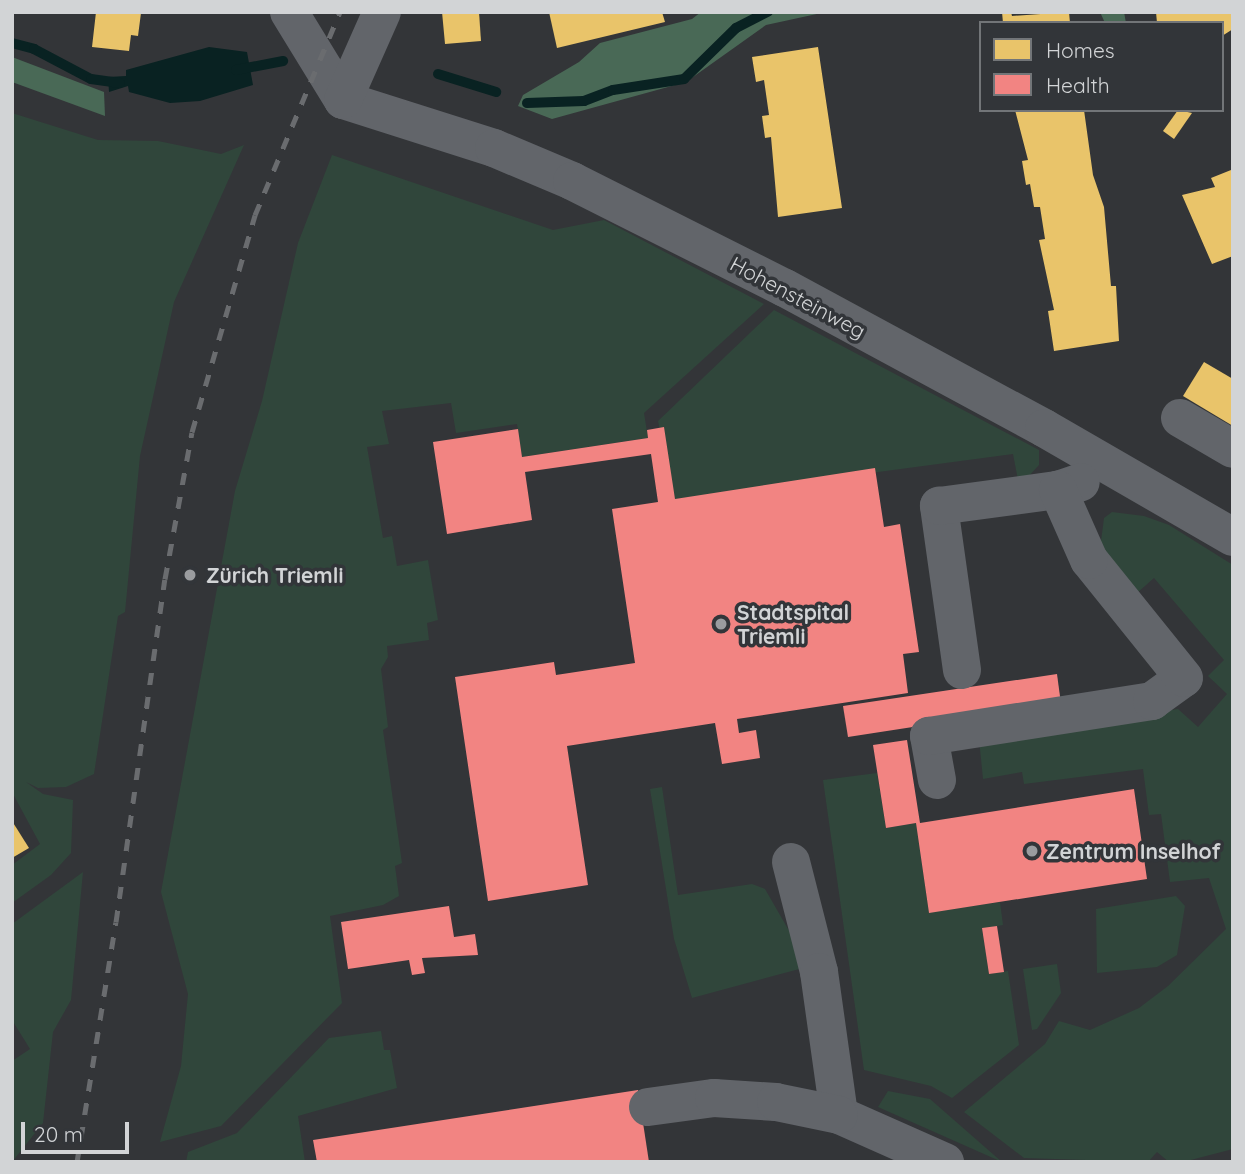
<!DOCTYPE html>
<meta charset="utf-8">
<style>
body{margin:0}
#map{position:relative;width:1245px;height:1174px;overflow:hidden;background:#333538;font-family:Quicksand,sans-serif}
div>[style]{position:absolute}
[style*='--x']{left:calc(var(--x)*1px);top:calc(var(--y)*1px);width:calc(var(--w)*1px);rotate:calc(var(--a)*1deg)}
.green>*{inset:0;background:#30463b}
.forest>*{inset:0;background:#496956}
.water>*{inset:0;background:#092222}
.homes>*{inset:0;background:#e9c46a}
.health>*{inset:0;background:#f28482}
.stream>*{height:10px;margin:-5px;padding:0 5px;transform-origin:5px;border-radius:5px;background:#092222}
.minor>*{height:38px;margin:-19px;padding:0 19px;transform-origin:19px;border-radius:19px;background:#62656a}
.rail>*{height:5px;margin-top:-2.5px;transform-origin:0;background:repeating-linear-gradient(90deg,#6a6c6f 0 12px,transparent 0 24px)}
.dots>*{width:19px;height:19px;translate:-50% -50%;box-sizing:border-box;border:4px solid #323539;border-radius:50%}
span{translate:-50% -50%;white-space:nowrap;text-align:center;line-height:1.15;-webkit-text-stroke:7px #323539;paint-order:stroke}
.street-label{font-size:21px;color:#d2d4d6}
.poi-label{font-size:21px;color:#d2d4d6;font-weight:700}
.left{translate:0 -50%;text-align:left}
.frame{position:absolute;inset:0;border:14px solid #d2d4d6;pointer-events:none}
.legend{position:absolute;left:979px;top:21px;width:245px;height:91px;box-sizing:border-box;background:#323539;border:2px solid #727578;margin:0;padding:9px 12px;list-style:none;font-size:21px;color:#d2d4d6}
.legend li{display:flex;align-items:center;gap:14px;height:35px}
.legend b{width:35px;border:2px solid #727578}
.scale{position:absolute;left:21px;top:1122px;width:108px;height:32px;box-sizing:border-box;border:4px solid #d2d4d6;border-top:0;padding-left:9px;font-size:21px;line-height:24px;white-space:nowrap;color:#d2d4d6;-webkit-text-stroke:5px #323539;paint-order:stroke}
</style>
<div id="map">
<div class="green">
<div style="clip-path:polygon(12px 113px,98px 140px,158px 141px,221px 154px,244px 145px,174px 302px,140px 456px,125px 612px,118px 616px,94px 774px,66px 787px,38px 788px,26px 782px,43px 794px,73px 800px,71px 853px,51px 875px,12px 903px,12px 865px,40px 844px,12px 792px)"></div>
<div style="clip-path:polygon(332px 155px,553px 230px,604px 220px,764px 304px,644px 413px,648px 438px,522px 457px,517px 424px,456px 433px,451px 403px,382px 411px,389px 444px,367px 447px,383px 538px,392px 536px,397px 566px,428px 560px,438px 620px,427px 623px,429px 640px,387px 646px,388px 657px,381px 669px,388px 727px,383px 730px,402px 863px,395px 866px,399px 896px,383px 905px,330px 916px,342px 1003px,221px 1126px,160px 1142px,181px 1066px,188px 994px,161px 892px,235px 491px,262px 401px,298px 243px)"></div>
<div style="clip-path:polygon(774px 310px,1039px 450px,1039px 465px,1027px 478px,1018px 480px,1013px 454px,675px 499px,658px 421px)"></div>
<div style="clip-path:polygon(1112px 512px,1144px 516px,1169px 525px,1233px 565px,1233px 1149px,1183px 1162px,1169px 1162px,1157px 1152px,1148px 1162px,1024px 1158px,964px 1112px,1045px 1044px,1059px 1021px,1090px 1030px,1139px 1008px,1168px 986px,1226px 929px,1209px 878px,1170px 882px,1161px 814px,1149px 815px,1143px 769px,1024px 784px,1022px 772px,983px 779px,979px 739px,1178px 709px,1198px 727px,1227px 694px,1208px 676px,1224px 660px,1154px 578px,1137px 593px,1100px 549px,1104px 518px)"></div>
<div style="clip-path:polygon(877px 773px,886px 828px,916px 823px,929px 912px,1000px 902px,1003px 925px,982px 929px,989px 974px,1008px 971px,1019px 1045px,952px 1098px,931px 1086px,864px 1070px,823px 780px)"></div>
<div style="clip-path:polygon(662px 787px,678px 895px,752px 884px,765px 889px,799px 948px,803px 968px,692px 998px,674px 939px,650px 789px)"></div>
<div style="clip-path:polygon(83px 872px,71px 1000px,53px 1032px,43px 1123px,12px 1162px,12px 1061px,30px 1049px,12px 1020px,12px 924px)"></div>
<div style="clip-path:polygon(1176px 896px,1185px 906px,1177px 955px,1157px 967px,1097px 973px,1096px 909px)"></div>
<div style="clip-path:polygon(1057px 964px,1061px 993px,1037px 1029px,1032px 1030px,1023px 969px)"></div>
<div style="clip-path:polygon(381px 1031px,384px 1050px,390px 1050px,397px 1088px,298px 1116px,305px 1162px,186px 1162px,188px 1152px,237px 1133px,329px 1038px)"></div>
<div style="clip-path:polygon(888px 1091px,930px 1099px,1002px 1162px,878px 1107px)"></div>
</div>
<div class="forest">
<div style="clip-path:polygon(701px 12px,826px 12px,766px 25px,686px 82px,552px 119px,518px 106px,523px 95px,579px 62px,600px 43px,692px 19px)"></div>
<div style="clip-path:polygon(1100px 12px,1124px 12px,1126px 23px,1105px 23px)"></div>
<div style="clip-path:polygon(12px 57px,104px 92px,105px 116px,12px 82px)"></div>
</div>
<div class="water">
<div style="clip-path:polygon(209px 47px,247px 52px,253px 85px,200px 101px,170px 103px,129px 92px,128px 86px,109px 92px,108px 77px,126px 76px,126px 70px)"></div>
</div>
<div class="homes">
<div style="clip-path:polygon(96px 12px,141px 13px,138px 36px,131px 35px,129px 51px,92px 47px)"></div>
<div style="clip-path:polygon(442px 12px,479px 12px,481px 41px,445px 44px)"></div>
<div style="clip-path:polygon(549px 12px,662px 12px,665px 22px,557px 48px)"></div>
<div style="clip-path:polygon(1002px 12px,1011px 12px,1012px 16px,1069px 12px,1070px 23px,1003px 23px)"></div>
<div style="clip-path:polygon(1156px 12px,1233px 12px,1233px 29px,1222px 36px,1222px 23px,1157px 23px)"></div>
<div style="clip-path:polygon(818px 47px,842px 208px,778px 217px,771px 137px,765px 138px,762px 116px,769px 115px,764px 80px,756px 82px,752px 57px)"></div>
<div style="clip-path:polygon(1015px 110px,1084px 110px,1093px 175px,1104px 207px,1111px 286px,1116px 286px,1119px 341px,1054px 351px,1048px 311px,1054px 310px,1039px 240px,1045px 239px,1040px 207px,1034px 207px,1030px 184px,1026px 185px,1022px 161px,1028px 160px)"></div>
<div style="clip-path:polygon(1178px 110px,1192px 113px,1174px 139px,1163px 131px)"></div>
<div style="clip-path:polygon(1231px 170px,1233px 256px,1212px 264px,1182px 195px,1215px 187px,1211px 178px)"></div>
<div style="clip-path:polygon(1204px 362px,1233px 379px,1233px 426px,1183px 396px)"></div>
<div style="clip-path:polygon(12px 821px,29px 848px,12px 858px)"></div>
</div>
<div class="health">
<div style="clip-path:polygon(664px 427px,675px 499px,875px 468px,884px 527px,900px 524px,919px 652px,903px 654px,908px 693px,737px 719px,739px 733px,756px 730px,760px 758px,722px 764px,715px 723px,567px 746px,588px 885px,488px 901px,455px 677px,554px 662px,556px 675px,635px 663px,612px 509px,658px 502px,651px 454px,525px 472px,532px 520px,447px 534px,433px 442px,518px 429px,522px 457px,648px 438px,647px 430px)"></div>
<div style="clip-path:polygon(1057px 674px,1061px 704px,848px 737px,843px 706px)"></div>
<div style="clip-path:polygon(907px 740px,920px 823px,1134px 789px,1147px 879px,929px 913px,916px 823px,886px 828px,873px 745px)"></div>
<div style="clip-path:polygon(449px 906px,454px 937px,475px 934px,478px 955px,422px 958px,425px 973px,412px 975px,409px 960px,348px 969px,341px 922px)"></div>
<div style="clip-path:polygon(997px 926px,1004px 972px,989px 974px,982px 928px)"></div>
<div style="clip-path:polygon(638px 1090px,649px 1162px,317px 1162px,313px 1140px)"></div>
</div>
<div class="stream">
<div style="--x:12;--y:43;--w:23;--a:15"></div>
<div style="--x:34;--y:49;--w:64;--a:27.8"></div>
<div style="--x:91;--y:79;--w:29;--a:8"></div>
<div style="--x:236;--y:70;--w:48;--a:-10.8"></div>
<div style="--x:438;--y:74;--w:61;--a:17.2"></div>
<div style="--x:527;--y:103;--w:57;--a:-2"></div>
<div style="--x:584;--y:101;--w:31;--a:-21"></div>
<div style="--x:613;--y:90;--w:72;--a:-8.8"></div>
<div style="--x:684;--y:79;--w:73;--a:-44.4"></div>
<div style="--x:736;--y:28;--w:36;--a:-27"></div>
</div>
<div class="minor">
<div style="--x:289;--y:12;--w:103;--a:58.5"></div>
<div style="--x:343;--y:100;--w:158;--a:17.6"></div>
<div style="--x:494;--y:148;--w:85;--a:22.9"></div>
<div style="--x:572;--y:181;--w:238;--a:26.7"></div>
<div style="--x:785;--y:288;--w:294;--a:28.4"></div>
<div style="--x:1044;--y:428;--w:218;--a:30"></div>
<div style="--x:343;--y:100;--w:96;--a:-66.1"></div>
<div style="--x:1180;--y:418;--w:61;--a:30.3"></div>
<div style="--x:962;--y:670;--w:166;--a:-98"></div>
<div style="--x:939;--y:506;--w:120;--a:-7.7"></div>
<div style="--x:1058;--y:490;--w:24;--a:-19"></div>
<div style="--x:937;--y:780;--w:45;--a:-100.3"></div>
<div style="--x:929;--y:736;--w:226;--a:-8.9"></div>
<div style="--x:1152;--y:701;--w:39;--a:-36"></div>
<div style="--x:1184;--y:678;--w:151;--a:-128.8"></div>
<div style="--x:1089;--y:560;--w:77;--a:-113.9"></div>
<div style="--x:791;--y:862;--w:114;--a:75.7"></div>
<div style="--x:819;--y:972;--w:144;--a:82"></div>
<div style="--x:839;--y:1115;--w:116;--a:23.9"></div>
<div style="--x:648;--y:1107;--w:67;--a:-7.8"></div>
<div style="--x:714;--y:1098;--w:62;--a:3.7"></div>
<div style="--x:776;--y:1102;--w:64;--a:11.7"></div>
</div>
<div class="rail">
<div style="--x:77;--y:1162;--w:243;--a:-80.8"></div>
<div style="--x:116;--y:922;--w:346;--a:-81.9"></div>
<div style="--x:165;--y:579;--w:149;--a:-79.6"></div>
<div style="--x:192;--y:432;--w:226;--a:-73.8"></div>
<div style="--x:255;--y:215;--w:220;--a:-67.3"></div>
</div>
<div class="dots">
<div style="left:190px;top:575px;background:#9a9c9f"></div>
<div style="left:721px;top:624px;background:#9a9c9f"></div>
<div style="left:1032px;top:851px;background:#9a9c9f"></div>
</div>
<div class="street-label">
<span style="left:798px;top:297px;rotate:28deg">Hohensteinweg</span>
</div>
<div class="poi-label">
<span class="left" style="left:206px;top:575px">Zürich Triemli</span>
<span class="left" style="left:737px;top:624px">Stadtspital<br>Triemli</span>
<span class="left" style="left:1046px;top:851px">Zentrum Inselhof</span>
</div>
<div class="frame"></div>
<ul class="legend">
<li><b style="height:19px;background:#e9c46a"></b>Homes</li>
<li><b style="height:19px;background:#f28482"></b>Health</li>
</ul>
<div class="scale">20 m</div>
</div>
